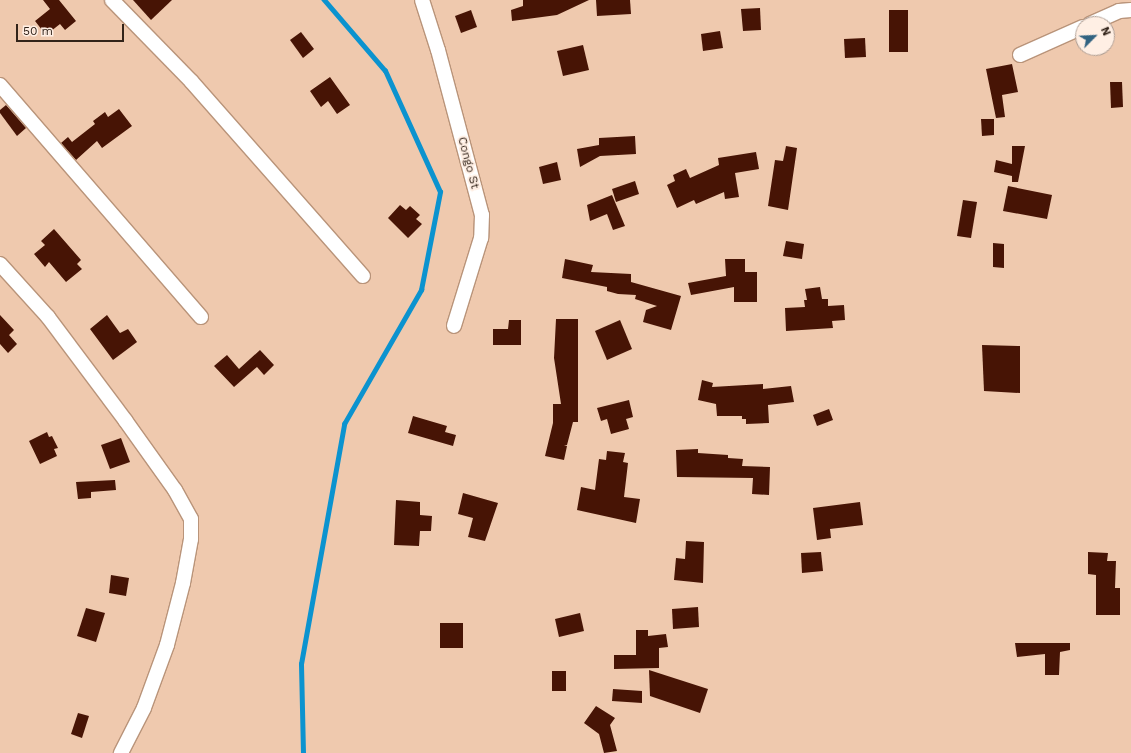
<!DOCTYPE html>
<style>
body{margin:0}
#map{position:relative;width:1131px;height:753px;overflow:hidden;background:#efc9ae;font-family:"Work Sans",sans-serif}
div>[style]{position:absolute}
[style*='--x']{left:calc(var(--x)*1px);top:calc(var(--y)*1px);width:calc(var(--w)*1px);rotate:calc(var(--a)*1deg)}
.stream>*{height:4.5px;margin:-2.25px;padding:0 2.25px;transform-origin:2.25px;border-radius:2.25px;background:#0b93cf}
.building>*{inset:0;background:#471405}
.roads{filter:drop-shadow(1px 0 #b9947a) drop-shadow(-1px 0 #b9947a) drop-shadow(0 1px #b9947a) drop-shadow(0 -1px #b9947a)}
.minor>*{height:14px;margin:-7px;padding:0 7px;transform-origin:7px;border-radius:7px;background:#fff}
span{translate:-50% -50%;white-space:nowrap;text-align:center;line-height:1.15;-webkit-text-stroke:4px #ffefe4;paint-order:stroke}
.street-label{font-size:12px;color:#322319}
.north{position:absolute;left:1075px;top:16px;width:40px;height:40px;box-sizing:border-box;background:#ffefe4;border:1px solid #ad9d93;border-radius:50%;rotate:66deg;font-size:11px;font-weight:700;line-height:16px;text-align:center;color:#322319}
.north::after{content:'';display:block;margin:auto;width:14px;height:18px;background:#326381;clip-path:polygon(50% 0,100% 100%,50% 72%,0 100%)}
.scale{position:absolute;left:16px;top:24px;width:108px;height:18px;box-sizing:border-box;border:2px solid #322319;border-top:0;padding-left:5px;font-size:12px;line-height:14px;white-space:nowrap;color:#322319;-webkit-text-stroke:3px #ffefe4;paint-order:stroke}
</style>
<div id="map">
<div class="stream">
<div style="--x:303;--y:753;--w:89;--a:-91.3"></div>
<div style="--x:301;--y:664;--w:244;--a:-79.8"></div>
<div style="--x:344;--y:424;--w:155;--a:-60.1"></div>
<div style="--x:421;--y:290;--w:100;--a:-79"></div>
<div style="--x:440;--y:192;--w:133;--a:-114.4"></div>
<div style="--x:385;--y:71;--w:94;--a:-130.7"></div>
</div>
<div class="building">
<div style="clip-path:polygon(43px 0,59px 0,76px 21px,65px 30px,60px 24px,46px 35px,35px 21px,50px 9px)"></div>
<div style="clip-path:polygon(133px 0,172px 0,151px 20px)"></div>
<div style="clip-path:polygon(523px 0,589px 0,557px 15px,512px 21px,511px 10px,523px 6px)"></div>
<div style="clip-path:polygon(596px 0,630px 0,631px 14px,597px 16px)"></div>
<div style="clip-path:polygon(760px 8px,761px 30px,743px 31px,741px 9px)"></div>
<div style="clip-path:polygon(471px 10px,477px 27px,461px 33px,455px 16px)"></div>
<div style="clip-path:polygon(889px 10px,908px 10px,908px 52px,889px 52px)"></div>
<div style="clip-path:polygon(720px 31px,723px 48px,703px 51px,701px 34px)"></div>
<div style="clip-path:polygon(301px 32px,314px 49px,303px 58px,290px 40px)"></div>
<div style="clip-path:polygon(865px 38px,866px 57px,845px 58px,844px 39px)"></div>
<div style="clip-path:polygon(583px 45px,589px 70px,563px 76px,557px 51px)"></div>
<div style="clip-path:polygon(1012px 64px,1018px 92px,1002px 95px,1005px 117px,996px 118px,986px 69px)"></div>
<div style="clip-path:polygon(330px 77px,350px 105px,337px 114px,328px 101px,321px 107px,310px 91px)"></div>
<div style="clip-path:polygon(1110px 82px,1122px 82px,1123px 107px,1111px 108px)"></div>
<div style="clip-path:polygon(6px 105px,26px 128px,17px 136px,0 113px,0 110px)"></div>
<div style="clip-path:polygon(119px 109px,132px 126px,102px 148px,97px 141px,76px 160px,61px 143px,68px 137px,72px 142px,95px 124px,93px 121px,105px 112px,108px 117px)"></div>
<div style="clip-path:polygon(981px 119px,994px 119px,994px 135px,982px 136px)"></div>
<div style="clip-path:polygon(635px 136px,636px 154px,600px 156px,580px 167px,577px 149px,599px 145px,599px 138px)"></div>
<div style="clip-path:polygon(786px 146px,797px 148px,788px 210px,768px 206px,775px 160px,783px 161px)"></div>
<div style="clip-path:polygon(1012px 146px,1025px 146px,1018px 182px,1012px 182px,1012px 176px,994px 172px,996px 160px,1012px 164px)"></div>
<div style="clip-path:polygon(756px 152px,759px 169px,735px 173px,739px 197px,725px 199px,724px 192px,696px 204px,694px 200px,677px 208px,667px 185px,675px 181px,673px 175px,686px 169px,690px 178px,719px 165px,718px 158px)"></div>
<div style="clip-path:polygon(557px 162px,561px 180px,543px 184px,539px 167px)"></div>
<div style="clip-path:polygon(635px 181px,639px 194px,616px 202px,612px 189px)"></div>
<div style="clip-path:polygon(1008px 186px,1052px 195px,1047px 219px,1003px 211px)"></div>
<div style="clip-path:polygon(612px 195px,625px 226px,613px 230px,607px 214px,590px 221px,587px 205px)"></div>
<div style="clip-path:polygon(963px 200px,977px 202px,971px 238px,957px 236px)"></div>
<div style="clip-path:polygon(400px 205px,406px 210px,410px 206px,420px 215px,416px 219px,422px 224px,408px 238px,388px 218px)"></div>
<div style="clip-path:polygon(54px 229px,81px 260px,77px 264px,82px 269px,66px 282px,49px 262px,45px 267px,34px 254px,45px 245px,41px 241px)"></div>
<div style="clip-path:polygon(786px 241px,804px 244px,802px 259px,783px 256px)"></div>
<div style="clip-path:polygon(993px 243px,1004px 244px,1004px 268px,993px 267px)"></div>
<div style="clip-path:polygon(565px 259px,593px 265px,591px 272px,631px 274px,631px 282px,681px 296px,671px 330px,643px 322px,646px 310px,657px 306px,635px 299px,636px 295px,618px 294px,607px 291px,607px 287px,562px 278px)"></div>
<div style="clip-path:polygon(725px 259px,745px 259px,745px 272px,757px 272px,757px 302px,734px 302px,734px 287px,691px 295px,688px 283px,726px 276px)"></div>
<div style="clip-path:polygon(820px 287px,822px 299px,828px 299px,828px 306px,844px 305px,845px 320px,832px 321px,833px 328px,786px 331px,785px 308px,805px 307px,804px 300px,807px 300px,805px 289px)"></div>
<div style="clip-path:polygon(0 315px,14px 330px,9px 335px,17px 344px,8px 353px,0 344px)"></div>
<div style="clip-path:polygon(107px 315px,120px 333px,128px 329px,137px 342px,113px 360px,90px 329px)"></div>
<div style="clip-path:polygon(556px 319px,578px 319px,578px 422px,573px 422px,567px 445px,564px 446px,567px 446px,564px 460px,545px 456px,553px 423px,553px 404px,561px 404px,554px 358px)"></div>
<div style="clip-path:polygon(509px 320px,521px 320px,521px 345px,493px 345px,493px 329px,508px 329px)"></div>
<div style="clip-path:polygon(620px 320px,632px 349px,607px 360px,595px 331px)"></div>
<div style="clip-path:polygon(982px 345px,1020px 346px,1020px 393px,984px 391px)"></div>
<div style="clip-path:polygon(260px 350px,274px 365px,264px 375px,257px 367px,234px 387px,214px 366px,227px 355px,239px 369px)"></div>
<div style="clip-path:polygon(702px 380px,713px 383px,712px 387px,763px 384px,763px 389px,791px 386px,794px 402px,768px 405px,769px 423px,746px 424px,746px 419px,742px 419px,742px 416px,717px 416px,716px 404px,698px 400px)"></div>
<div style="clip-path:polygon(629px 400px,633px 417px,626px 419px,629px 429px,611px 434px,607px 419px,601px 421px,597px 408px)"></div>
<div style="clip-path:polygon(829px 409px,833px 420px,817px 426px,813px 415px)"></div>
<div style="clip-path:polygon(413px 416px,447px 426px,445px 432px,456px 435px,453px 446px,408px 433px)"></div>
<div style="clip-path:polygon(47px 432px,49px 437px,52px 436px,58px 448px,54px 449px,57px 456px,40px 464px,29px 441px)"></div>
<div style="clip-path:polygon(121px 438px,130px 462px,110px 469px,101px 445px)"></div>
<div style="clip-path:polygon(698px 449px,698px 453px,728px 455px,728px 458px,743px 459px,742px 466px,770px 467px,769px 495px,752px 494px,753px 478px,677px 477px,676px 450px)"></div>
<div style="clip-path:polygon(607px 451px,625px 453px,623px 462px,628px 463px,624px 497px,640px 499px,636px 523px,577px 510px,581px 487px,595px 490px,599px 459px,606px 460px)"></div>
<div style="clip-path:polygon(115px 480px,116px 490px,91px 492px,91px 498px,78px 499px,76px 482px)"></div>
<div style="clip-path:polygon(463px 493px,498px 503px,485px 541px,468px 537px,473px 518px,458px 514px)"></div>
<div style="clip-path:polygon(396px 500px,420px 502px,420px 515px,432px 516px,431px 531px,420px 531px,419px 546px,394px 545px)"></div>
<div style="clip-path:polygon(860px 502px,863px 525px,830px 529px,831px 538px,817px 540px,813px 508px)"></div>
<div style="clip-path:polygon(686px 541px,704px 542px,703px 583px,674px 580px,676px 558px,685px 559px)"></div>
<div style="clip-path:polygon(821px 552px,823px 571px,802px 573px,801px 553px)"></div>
<div style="clip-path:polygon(1088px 552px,1108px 553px,1107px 561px,1116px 561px,1115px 588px,1120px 588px,1120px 615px,1096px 615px,1096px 575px,1088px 574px)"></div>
<div style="clip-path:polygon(111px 575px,129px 578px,126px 596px,109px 593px)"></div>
<div style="clip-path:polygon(698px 607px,699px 627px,673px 629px,672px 609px)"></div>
<div style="clip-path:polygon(86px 608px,105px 613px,96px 642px,77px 636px)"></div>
<div style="clip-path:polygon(580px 613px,584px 631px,559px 637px,555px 619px)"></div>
<div style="clip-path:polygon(440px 623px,463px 623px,463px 648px,440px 648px)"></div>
<div style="clip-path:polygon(636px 630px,648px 630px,648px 636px,666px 634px,668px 647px,659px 648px,659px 668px,614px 669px,614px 655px,636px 655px)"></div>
<div style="clip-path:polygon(1015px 643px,1070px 643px,1070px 650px,1060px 652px,1059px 675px,1045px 675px,1045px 654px,1017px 657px)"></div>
<div style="clip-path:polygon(649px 670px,708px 689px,700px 713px,650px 696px)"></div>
<div style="clip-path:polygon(552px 671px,566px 671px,566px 691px,552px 691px)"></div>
<div style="clip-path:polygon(613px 689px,642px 691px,642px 703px,612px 701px)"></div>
<div style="clip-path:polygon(596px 706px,615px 718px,610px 725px,617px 751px,604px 753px,599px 734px,584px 723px)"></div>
<div style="clip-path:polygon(78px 713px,89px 716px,82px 738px,71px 734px)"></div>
</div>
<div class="roads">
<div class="minor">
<div style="--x:112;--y:0;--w:113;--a:45.7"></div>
<div style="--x:191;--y:81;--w:260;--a:48.6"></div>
<div style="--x:422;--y:0;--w:52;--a:72.3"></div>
<div style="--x:438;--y:50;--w:171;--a:75.1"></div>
<div style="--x:482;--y:215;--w:23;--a:92"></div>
<div style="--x:481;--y:238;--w:92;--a:107.1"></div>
<div style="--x:1090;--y:24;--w:32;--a:-24"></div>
<div style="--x:1119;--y:11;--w:12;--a:-5"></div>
<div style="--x:1020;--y:55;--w:69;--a:-24"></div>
<div style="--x:0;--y:85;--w:307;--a:49.1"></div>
<div style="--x:0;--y:264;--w:72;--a:47.8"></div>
<div style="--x:48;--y:317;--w:129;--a:53.2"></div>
<div style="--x:125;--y:420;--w:86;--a:54.5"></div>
<div style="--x:175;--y:490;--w:33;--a:61"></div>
<div style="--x:191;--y:519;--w:20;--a:90"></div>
<div style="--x:191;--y:539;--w:45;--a:100.3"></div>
<div style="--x:183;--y:583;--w:64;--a:104.5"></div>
<div style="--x:167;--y:645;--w:67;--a:110.1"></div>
<div style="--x:144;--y:708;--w:51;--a:117.1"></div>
</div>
</div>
<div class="street-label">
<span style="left:468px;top:163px;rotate:75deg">Congo St</span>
</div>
<div class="north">N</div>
<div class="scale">50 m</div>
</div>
